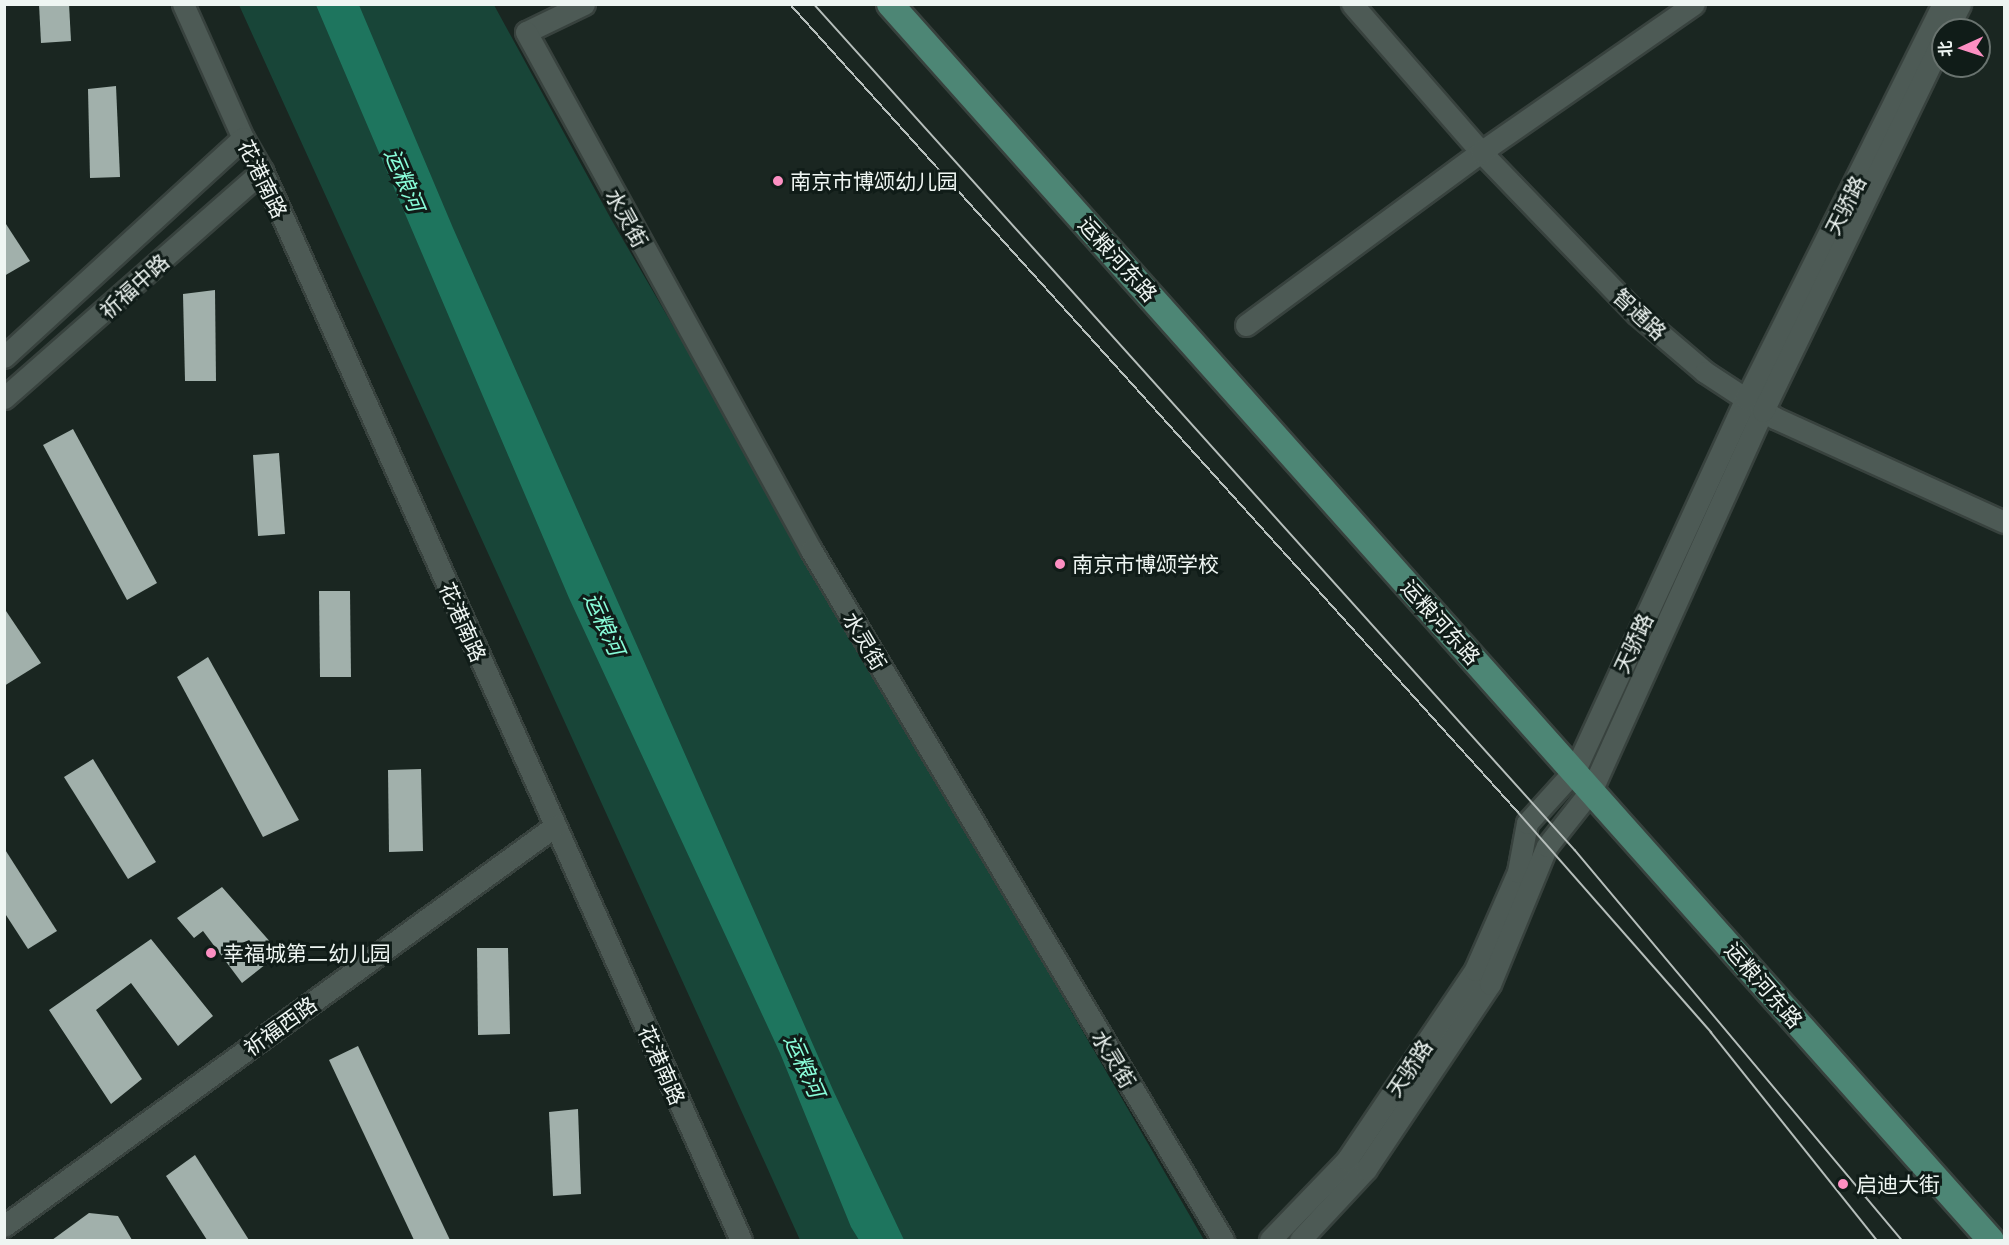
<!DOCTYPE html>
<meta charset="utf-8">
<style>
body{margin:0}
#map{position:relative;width:2009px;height:1245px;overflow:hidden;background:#1a2621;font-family:Quicksand,"Noto Sans SC",sans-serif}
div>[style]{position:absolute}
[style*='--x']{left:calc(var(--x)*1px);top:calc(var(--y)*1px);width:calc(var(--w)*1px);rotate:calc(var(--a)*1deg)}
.green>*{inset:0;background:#184538}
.water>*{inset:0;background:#1e755e}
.building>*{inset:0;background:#a1b0ab}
.roads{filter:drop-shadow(2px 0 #38423e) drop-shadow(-2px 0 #38423e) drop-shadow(0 2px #38423e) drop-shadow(0 -2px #38423e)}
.minor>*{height:21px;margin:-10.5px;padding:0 10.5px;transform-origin:10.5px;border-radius:10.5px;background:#4d5a55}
.major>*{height:26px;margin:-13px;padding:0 13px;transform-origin:13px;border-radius:13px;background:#4d8675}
.tram>*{height:1.5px;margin:-0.75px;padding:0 0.75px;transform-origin:0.75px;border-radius:0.75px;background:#b6bebb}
.dots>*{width:16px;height:16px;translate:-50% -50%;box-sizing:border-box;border:3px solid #101c18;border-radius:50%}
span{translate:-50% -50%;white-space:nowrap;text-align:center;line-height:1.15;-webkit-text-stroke:6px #101c18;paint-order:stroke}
.street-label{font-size:21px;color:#eef5f2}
.poi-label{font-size:21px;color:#eef5f2}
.left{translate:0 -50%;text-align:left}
.water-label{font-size:22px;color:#89fdd9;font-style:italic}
.frame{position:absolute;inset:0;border:6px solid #eef5f2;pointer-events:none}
.north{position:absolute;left:1931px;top:18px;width:60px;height:60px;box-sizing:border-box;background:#101c18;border:2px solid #69736f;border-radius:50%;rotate:267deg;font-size:16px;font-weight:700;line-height:24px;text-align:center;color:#eef5f2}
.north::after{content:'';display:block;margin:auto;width:21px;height:27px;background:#fc8fc2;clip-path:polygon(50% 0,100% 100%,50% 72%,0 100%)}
</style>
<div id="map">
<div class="green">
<div style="clip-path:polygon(239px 5px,494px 5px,611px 219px,1204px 1240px,800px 1240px)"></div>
</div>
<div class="water">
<div style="clip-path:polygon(316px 5px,359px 5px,453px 228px,833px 1090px,904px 1240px,859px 1240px,851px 1227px,780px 1053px,569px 598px)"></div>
</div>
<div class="building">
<div style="clip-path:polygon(39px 4px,69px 4px,71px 41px,41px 43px)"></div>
<div style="clip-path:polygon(116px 86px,120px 177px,90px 178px,88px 89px)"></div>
<div style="clip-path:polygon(4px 221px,30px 261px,4px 276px)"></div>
<div style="clip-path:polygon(215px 290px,216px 381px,185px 381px,183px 294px)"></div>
<div style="clip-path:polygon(73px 429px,157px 583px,127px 600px,43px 445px)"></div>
<div style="clip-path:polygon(279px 453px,285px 534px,258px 536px,253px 455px)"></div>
<div style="clip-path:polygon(319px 591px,350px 591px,351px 677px,320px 677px)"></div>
<div style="clip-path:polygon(4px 608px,41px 663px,4px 686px)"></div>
<div style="clip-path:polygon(208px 657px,299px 820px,263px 837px,177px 677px)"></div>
<div style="clip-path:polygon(93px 759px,156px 862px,128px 879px,64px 777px)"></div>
<div style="clip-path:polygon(421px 769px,423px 851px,389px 852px,388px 770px)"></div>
<div style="clip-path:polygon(4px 848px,57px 931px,28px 949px,4px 912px)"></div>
<div style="clip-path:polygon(222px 887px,280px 953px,242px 983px,203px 931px,194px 938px,177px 918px)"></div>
<div style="clip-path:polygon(151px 939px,213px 1016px,178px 1046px,131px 983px,96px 1010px,142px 1079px,111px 1104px,49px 1010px)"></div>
<div style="clip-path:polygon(477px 948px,508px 948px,510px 1034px,478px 1035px)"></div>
<div style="clip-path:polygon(358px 1046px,450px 1240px,414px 1240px,329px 1060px)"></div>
<div style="clip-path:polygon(578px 1109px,581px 1194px,553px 1196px,549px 1112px)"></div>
<div style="clip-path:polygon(195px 1155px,249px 1240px,207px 1240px,166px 1176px)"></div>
<div style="clip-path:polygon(89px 1213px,118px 1216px,132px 1240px,52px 1240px)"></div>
</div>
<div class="roads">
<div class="minor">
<div style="--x:183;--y:4;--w:147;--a:65.9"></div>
<div style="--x:243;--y:138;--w:38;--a:60"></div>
<div style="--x:262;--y:171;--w:1171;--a:65.86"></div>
<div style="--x:584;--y:4;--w:64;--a:154.2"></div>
<div style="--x:526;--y:32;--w:591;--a:61.18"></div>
<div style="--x:811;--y:550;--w:804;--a:59.16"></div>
<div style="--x:1352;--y:4;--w:196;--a:48.9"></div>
<div style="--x:1481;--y:152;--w:225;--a:46.1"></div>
<div style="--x:1637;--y:314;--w:89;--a:40.5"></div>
<div style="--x:1705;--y:372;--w:84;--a:33.3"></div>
<div style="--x:1775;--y:418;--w:252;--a:24.4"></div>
<div style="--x:1947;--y:30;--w:29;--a:-63"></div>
<div style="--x:1246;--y:325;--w:292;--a:-36.4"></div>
<div style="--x:1481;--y:152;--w:259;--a:-34.8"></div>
<div style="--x:4;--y:357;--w:324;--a:-42.5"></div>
<div style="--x:4;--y:398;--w:344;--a:-41.3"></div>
<div style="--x:4;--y:1226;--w:681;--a:-35.98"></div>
<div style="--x:1270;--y:1240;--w:111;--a:-46.1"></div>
<div style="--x:1347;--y:1160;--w:229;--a:-56"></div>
<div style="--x:1475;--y:970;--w:107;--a:-66.3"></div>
<div style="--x:1518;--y:872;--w:50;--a:-79.6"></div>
<div style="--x:1527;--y:823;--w:72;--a:-47.8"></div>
<div style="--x:1575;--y:770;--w:409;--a:-65.3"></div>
<div style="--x:1746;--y:399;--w:441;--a:-63.5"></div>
<div style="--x:1300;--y:1240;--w:97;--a:-47.1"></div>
<div style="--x:1366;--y:1169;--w:223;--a:-56.2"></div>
<div style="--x:1490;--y:984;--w:149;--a:-67.6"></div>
<div style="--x:1547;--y:846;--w:73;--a:-51.7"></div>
<div style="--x:1592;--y:789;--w:415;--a:-65.7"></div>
<div style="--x:1763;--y:411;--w:413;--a:-64.2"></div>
</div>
<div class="major">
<div style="--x:890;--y:4;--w:1655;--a:48.31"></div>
</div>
</div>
<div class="tram">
<div style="--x:790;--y:4;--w:1088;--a:47.98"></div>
<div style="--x:1518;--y:812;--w:293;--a:48.7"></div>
<div style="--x:1711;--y:1032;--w:266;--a:51.4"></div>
<div style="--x:814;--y:4;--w:1138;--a:48.03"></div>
<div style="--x:1575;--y:850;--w:509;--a:50.02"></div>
</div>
<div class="dots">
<div style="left:778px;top:181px;background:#fc8fc2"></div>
<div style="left:1060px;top:564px;background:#fc8fc2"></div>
<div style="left:211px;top:953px;background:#fc8fc2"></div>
<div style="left:1843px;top:1184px;background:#fc8fc2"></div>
</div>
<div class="street-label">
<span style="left:263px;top:179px;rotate:64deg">花港南路</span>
<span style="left:1845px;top:205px;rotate:-63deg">天骄路</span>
<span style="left:627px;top:218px;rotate:61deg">水灵街</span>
<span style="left:1118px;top:259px;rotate:48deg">运粮河东路</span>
<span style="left:134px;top:286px;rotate:-42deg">祈福中路</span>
<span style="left:1640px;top:314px;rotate:43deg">智通路</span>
<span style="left:463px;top:622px;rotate:66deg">花港南路</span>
<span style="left:1441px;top:622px;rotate:48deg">运粮河东路</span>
<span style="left:865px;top:641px;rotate:59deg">水灵街</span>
<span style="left:1633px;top:643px;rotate:-65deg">天骄路</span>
<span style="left:1764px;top:985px;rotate:49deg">运粮河东路</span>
<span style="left:280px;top:1026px;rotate:-36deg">祈福西路</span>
<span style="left:1114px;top:1059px;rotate:59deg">水灵街</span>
<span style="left:662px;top:1065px;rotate:66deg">花港南路</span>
<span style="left:1409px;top:1068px;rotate:-56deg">天骄路</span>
</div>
<div class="poi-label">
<span class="left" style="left:790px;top:181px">南京市博颂幼儿园</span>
<span class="left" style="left:1072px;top:564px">南京市博颂学校</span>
<span class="left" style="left:223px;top:953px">幸福城第二幼儿园</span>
<span class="left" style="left:1856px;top:1184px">启迪大街</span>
</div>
<div class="water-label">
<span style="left:404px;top:180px;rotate:67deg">运粮河</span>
<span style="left:604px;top:624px;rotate:66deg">运粮河</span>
<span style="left:804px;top:1066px;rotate:66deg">运粮河</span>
</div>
<div class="frame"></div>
<div class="north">北</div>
</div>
